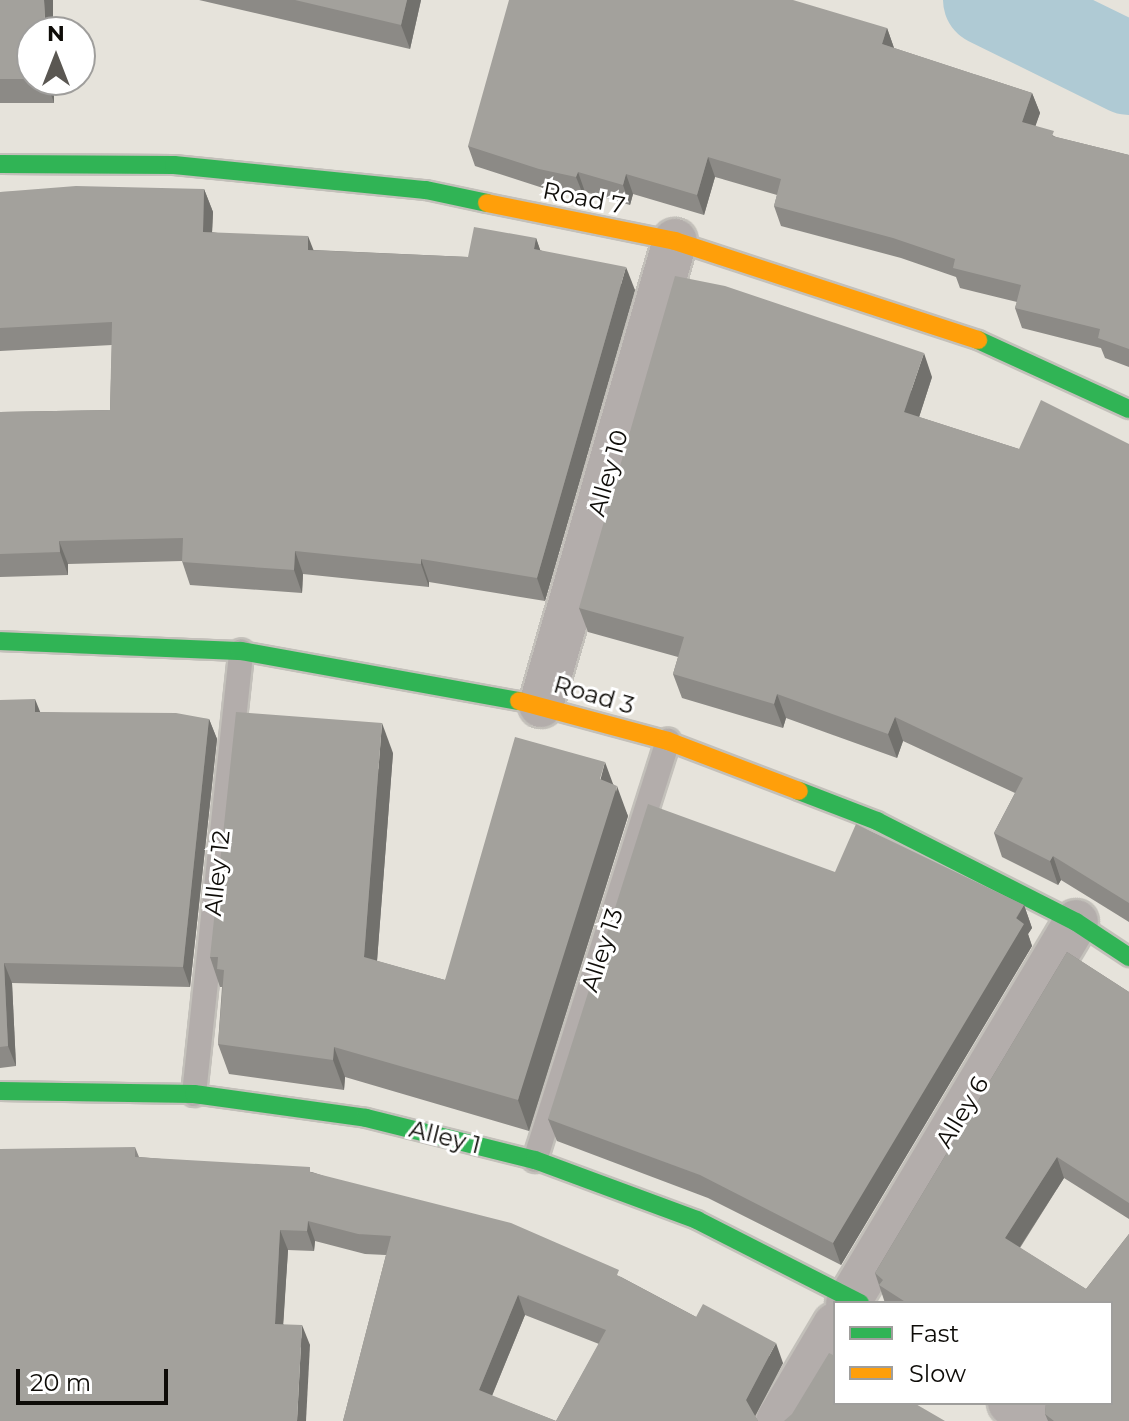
<!DOCTYPE html>
<style>
body{margin:0}
#map{position:relative;width:1129px;height:1421px;overflow:hidden;background:#e6e3db;font-family:Montserrat,sans-serif}
div>[style]{position:absolute}
[style*='--x']{left:calc(var(--x)*1px);top:calc(var(--y)*1px);width:calc(var(--w)*1px);rotate:calc(var(--a)*1deg)}
.river>*{height:92px;margin:-46px;padding:0 46px;transform-origin:46px;border-radius:46px;background:#afcad4}
.roads{filter:drop-shadow(2px 0 #c3c0ba) drop-shadow(-2px 0 #c3c0ba) drop-shadow(0 2px #c3c0ba) drop-shadow(0 -2px #c3c0ba)}
.lane>*{height:24px;margin:-12px;padding:0 12px;transform-origin:12px;border-radius:12px;background:#b3adab}
.street>*{height:44px;margin:-22px;padding:0 22px;transform-origin:22px;border-radius:22px;background:#b3adab}
.fast>*{height:18px;margin:-9px;padding:0 9px;transform-origin:9px;border-radius:9px;background:#30b455}
.slow>*{height:18px;margin:-9px;padding:0 9px;transform-origin:9px;border-radius:9px;background:#ff9f0a}
.wall>*{inset:0;background:#8c8a86}
.shaded-wall>*{inset:0;background:#72716d}
.building>*{inset:0;background:#a3a19c}
span{translate:-50% -50%;white-space:nowrap;text-align:center;line-height:1.15;-webkit-text-stroke:6px #fff;paint-order:stroke}
.street-label{font-size:24px;color:#0e0c08}
.legend{position:absolute;left:833px;top:1301px;width:280px;height:104px;box-sizing:border-box;background:#fff;border:2px solid #9f9e9c;margin:0;padding:10px 14px;list-style:none;font-size:24px;color:#0e0c08}
.legend li{display:flex;align-items:center;gap:16px;height:40px}
.legend b{width:40px;border:2px solid #9f9e9c}
.north{position:absolute;left:16px;top:16px;width:80px;height:80px;box-sizing:border-box;background:#fff;border:2px solid #9f9e9c;border-radius:50%;rotate:0deg;font-size:22px;font-weight:700;line-height:32px;text-align:center;color:#0e0c08}
.north::after{content:'';display:block;margin:auto;width:28px;height:36px;background:#5a5752;clip-path:polygon(50% 0,100% 100%,50% 72%,0 100%)}
.scale{position:absolute;left:16px;top:1369px;width:152px;height:36px;box-sizing:border-box;border:4px solid #0e0c08;border-top:0;padding-left:10px;font-size:24px;line-height:28px;white-space:nowrap;color:#0e0c08;-webkit-text-stroke:6px #fff;paint-order:stroke}
</style>
<div id="map">
<div class="river">
<div style="--x:989;--y:0;--w:156;--a:26.2"></div>
</div>
<div class="roads">
<div class="lane">
<div style="--x:194;--y:1094;--w:445;--a:-83.9"></div>
<div style="--x:535;--y:1160;--w:440;--a:-72.4"></div>
</div>
<div class="street">
<div style="--x:541;--y:705;--w:483;--a:-73.9"></div>
<div style="--x:848;--y:1303;--w:444;--a:-59.1"></div>
<div style="--x:1010;--y:1403;--w:28;--a:39"></div>
<div style="--x:778;--y:1421;--w:112;--a:-59.3"></div>
</div>
<div class="fast">
<div style="--x:0;--y:164;--w:174;--a:0.3"></div>
<div style="--x:174;--y:165;--w:253;--a:5.7"></div>
<div style="--x:426;--y:190;--w:62;--a:12"></div>
<div style="--x:978;--y:340;--w:166;--a:24.6"></div>
<div style="--x:0;--y:641;--w:241;--a:2.4"></div>
<div style="--x:241;--y:651;--w:282;--a:10.2"></div>
<div style="--x:799;--y:791;--w:84;--a:21"></div>
<div style="--x:877;--y:821;--w:223;--a:26.9"></div>
<div style="--x:1076;--y:922;--w:64;--a:33.4"></div>
<div style="--x:0;--y:1091;--w:194;--a:0.9"></div>
<div style="--x:194;--y:1094;--w:174;--a:7.9"></div>
<div style="--x:366;--y:1118;--w:174;--a:14"></div>
<div style="--x:535;--y:1160;--w:173;--a:20.3"></div>
<div style="--x:697;--y:1220;--w:183;--a:27"></div>
</div>
<div class="slow">
<div style="--x:487;--y:203;--w:192;--a:11.4"></div>
<div style="--x:675;--y:241;--w:319;--a:18.1"></div>
<div style="--x:519;--y:701;--w:154;--a:15"></div>
<div style="--x:668;--y:741;--w:140;--a:20.9"></div>
</div>
</div>
<div class="wall">
<div style="clip-path:polygon(0 0,32px 32px,32px 80px,54px 80px,54px 103px,0 103px)"></div>
<div style="clip-path:polygon(199px 0,421px 0,410px 49px)"></div>
<div style="clip-path:polygon(887px 28px,894px 48px,1032px 93px,1040px 113px,1035px 126px,1056px 137px,1129px 155px,1129px 367px,1105px 358px,1101px 348px,1022px 328px,1015px 308px,1017px 302px,960px 288px,956px 277px,901px 258px,781px 226px,774px 206px,777px 195px,715px 177px,704px 215px,633px 194px,630px 205px,585px 192px,584px 197px,546px 189px,475px 166px,468px 146px)"></div>
<div style="clip-path:polygon(204px 189px,213px 212px,212px 232px,314px 250px,468px 257px,536px 238px,540px 250px,635px 290px,545px 601px,429px 582px,429px 587px,303px 574px,302px 593px,190px 585px,182px 561px,68px 564px,68px 575px,0 577px,0 412px,110px 410px,112px 345px,0 351px,0 192px)"></div>
<div style="clip-path:polygon(932px 377px,919px 417px,1019px 449px,1129px 444px,1129px 922px,1061px 880px,1058px 885px,1002px 857px,994px 833px,1015px 793px,903px 741px,897px 758px,786px 718px,783px 728px,682px 698px,673px 674px,678px 657px,588px 632px,579px 608px)"></div>
<div style="clip-path:polygon(0 700px,40px 712px,209px 719px,217px 739px,190px 987px,12px 983px,16px 1066px,0 1068px)"></div>
<div style="clip-path:polygon(393px 753px,377px 961px,445px 980px,613px 784px,628px 816px,529px 1131px,345px 1077px,344px 1090px,229px 1074px,218px 1044px,222px 987px,220px 987px,210px 957px)"></div>
<div style="clip-path:polygon(835px 872px,1024px 905px,1032px 928px,1028px 934px,1032px 946px,841px 1265px,708px 1198px,557px 1141px,548px 1119px)"></div>
<div style="clip-path:polygon(1067px 952px,1129px 992px,1129px 1219px,1064px 1178px,1020px 1248px,1086px 1289px,1129px 1234px,1129px 1421px,1048px 1421px,1045px 1414px,1046px 1403px,1111px 1403px,1111px 1303px,885px 1303px,875px 1273px)"></div>
<div style="clip-path:polygon(evenodd,135px 1147px,139px 1157px,312px 1172px,621px 1277px,783px 1363px,755px 1416px,758px 1421px,343px 1421px,386px 1255px,365px 1254px,315px 1241px,314px 1251px,288px 1250px,283px 1324px,310px 1345px,0 1421px,135px 1147px,525px 1315px,599px 1344px,556px 1421px,492px 1396px,525px 1315px)"></div>
</div>
<div class="shaded-wall">
<div style="clip-path:polygon(44px 0,53px 0,53px 32px,45px 32px)"></div>
<div style="clip-path:polygon(407px 0,421px 0,410px 49px,401px 25px)"></div>
<div style="clip-path:polygon(887px 28px,894px 48px,882px 44px)"></div>
<div style="clip-path:polygon(46px 80px,54px 80px,54px 103px)"></div>
<div style="clip-path:polygon(1032px 93px,1040px 113px,1030px 142px,1022px 122px)"></div>
<div style="clip-path:polygon(708px 157px,715px 177px,704px 215px,697px 195px)"></div>
<div style="clip-path:polygon(578px 172px,585px 192px,584px 197px,576px 177px)"></div>
<div style="clip-path:polygon(626px 174px,633px 194px,630px 205px,623px 185px)"></div>
<div style="clip-path:polygon(204px 189px,213px 212px,211px 255px,203px 232px)"></div>
<div style="clip-path:polygon(308px 236px,317px 259px,308px 250px)"></div>
<div style="clip-path:polygon(536px 238px,544px 261px,534px 249px)"></div>
<div style="clip-path:polygon(626px 267px,635px 290px,545px 601px,537px 578px)"></div>
<div style="clip-path:polygon(924px 353px,932px 377px,913px 436px,904px 412px)"></div>
<div style="clip-path:polygon(59px 541px,68px 564px,68px 575px,60px 552px)"></div>
<div style="clip-path:polygon(295px 551px,303px 574px,302px 593px,294px 570px)"></div>
<div style="clip-path:polygon(421px 559px,429px 582px,429px 587px,421px 564px)"></div>
<div style="clip-path:polygon(777px 694px,786px 718px,783px 728px,774px 704px)"></div>
<div style="clip-path:polygon(35px 699px,43px 719px,35px 712px)"></div>
<div style="clip-path:polygon(895px 717px,903px 741px,897px 758px,888px 734px)"></div>
<div style="clip-path:polygon(209px 719px,217px 739px,190px 987px,183px 967px)"></div>
<div style="clip-path:polygon(382px 723px,393px 753px,375px 987px,364px 957px)"></div>
<div style="clip-path:polygon(605px 762px,616px 792px,617px 786px,628px 816px,529px 1131px,518px 1100px)"></div>
<div style="clip-path:polygon(1053px 856px,1061px 880px,1058px 885px,1050px 861px)"></div>
<div style="clip-path:polygon(1024px 905px,1032px 928px,1028px 934px,1032px 946px,841px 1265px,833px 1243px)"></div>
<div style="clip-path:polygon(4px 963px,12px 983px,16px 1066px,8px 1046px)"></div>
<div style="clip-path:polygon(334px 1047px,345px 1077px,344px 1090px,333px 1060px)"></div>
<div style="clip-path:polygon(1057px 1157px,1064px 1178px,1012px 1259px,1005px 1238px)"></div>
<div style="clip-path:polygon(308px 1221px,315px 1241px,314px 1251px,307px 1231px)"></div>
<div style="clip-path:polygon(280px 1230px,288px 1250px,282px 1344px,275px 1324px)"></div>
<div style="clip-path:polygon(518px 1295px,525px 1315px,486px 1410px,479px 1390px)"></div>
<div style="clip-path:polygon(302px 1325px,310px 1345px,306px 1421px,297px 1421px)"></div>
<div style="clip-path:polygon(776px 1343px,783px 1363px,753px 1420px,746px 1400px)"></div>
</div>
<div class="building">
<div style="clip-path:polygon(0 0,44px 0,45px 32px,32px 32px,32px 79px,0 79px)"></div>
<div style="clip-path:polygon(295px 0,407px 0,401px 25px)"></div>
<div style="clip-path:polygon(509px 0,793px 0,887px 28px,882px 44px,1032px 93px,1022px 122px,1054px 131px,1052px 136px,1129px 155px,1129px 349px,1098px 338px,1100px 329px,1015px 308px,1021px 285px,953px 268px,955px 259px,893px 238px,774px 206px,781px 179px,708px 157px,697px 195px,626px 174px,623px 185px,578px 172px,576px 177px,539px 169px,468px 146px)"></div>
<div style="clip-path:polygon(76px 186px,204px 189px,203px 232px,308px 236px,308px 250px,468px 257px,474px 227px,536px 238px,534px 249px,626px 267px,537px 578px,421px 559px,421px 564px,295px 551px,294px 570px,182px 562px,183px 538px,59px 541px,60px 552px,0 554px,0 412px,110px 410px,112px 322px,0 328px,0 192px)"></div>
<div style="clip-path:polygon(675px 276px,725px 286px,924px 353px,904px 412px,1019px 449px,1041px 400px,1129px 444px,1129px 903px,1053px 856px,1050px 861px,994px 833px,1023px 778px,895px 717px,888px 734px,777px 694px,774px 704px,673px 674px,684px 637px,579px 608px)"></div>
<div style="clip-path:polygon(35px 699px,35px 712px,176px 713px,209px 719px,183px 967px,4px 963px,8px 1046px,0 1047px,0 700px)"></div>
<div style="clip-path:polygon(236px 712px,382px 723px,364px 957px,445px 980px,515px 737px,605px 762px,600px 779px,617px 786px,518px 1100px,334px 1047px,333px 1060px,218px 1044px,224px 970px,217px 969px,218px 957px,210px 957px)"></div>
<div style="clip-path:polygon(648px 804px,835px 872px,856px 824px,1024px 905px,1016px 918px,1024px 924px,833px 1243px,700px 1175px,548px 1119px)"></div>
<div style="clip-path:polygon(1067px 952px,1129px 992px,1129px 1203px,1057px 1157px,1005px 1238px,1086px 1289px,1129px 1234px,1129px 1421px,1054px 1421px,1045px 1414px,1046px 1403px,1111px 1403px,1111px 1303px,907px 1303px,879px 1285px,883px 1280px,875px 1273px)"></div>
<div style="clip-path:polygon(evenodd,135px 1147px,135px 1157px,310px 1167px,310px 1172px,511px 1223px,619px 1270px,617px 1275px,696px 1317px,703px 1304px,776px 1343px,746px 1400px,758px 1421px,343px 1421px,391px 1236px,358px 1234px,308px 1221px,307px 1231px,280px 1230px,275px 1324px,302px 1325px,297px 1421px,0 1421px,0 1149px,135px 1147px,518px 1295px,606px 1330px,556px 1421px,479px 1390px,518px 1295px)"></div>
<div style="clip-path:polygon(829px 1353px,835px 1356px,835px 1403px,914px 1403px,945px 1421px,784px 1421px,792px 1414px)"></div>
</div>
<div class="street-label">
<span style="left:584px;top:198px;rotate:11deg">Road 7</span>
<span style="left:608px;top:473px;rotate:-74deg">Alley 10</span>
<span style="left:594px;top:695px;rotate:16deg">Road 3</span>
<span style="left:217px;top:873px;rotate:-84deg">Alley 12</span>
<span style="left:602px;top:950px;rotate:-72deg">Alley 13</span>
<span style="left:962px;top:1112px;rotate:-59deg">Alley 6</span>
<span style="left:445px;top:1137px;rotate:14deg">Alley 1</span>
</div>
<ul class="legend">
<li><b style="height:10px;background:#30b455"></b>Fast</li>
<li><b style="height:10px;background:#ff9f0a"></b>Slow</li>
</ul>
<div class="north">N</div>
<div class="scale">20 m</div>
</div>
